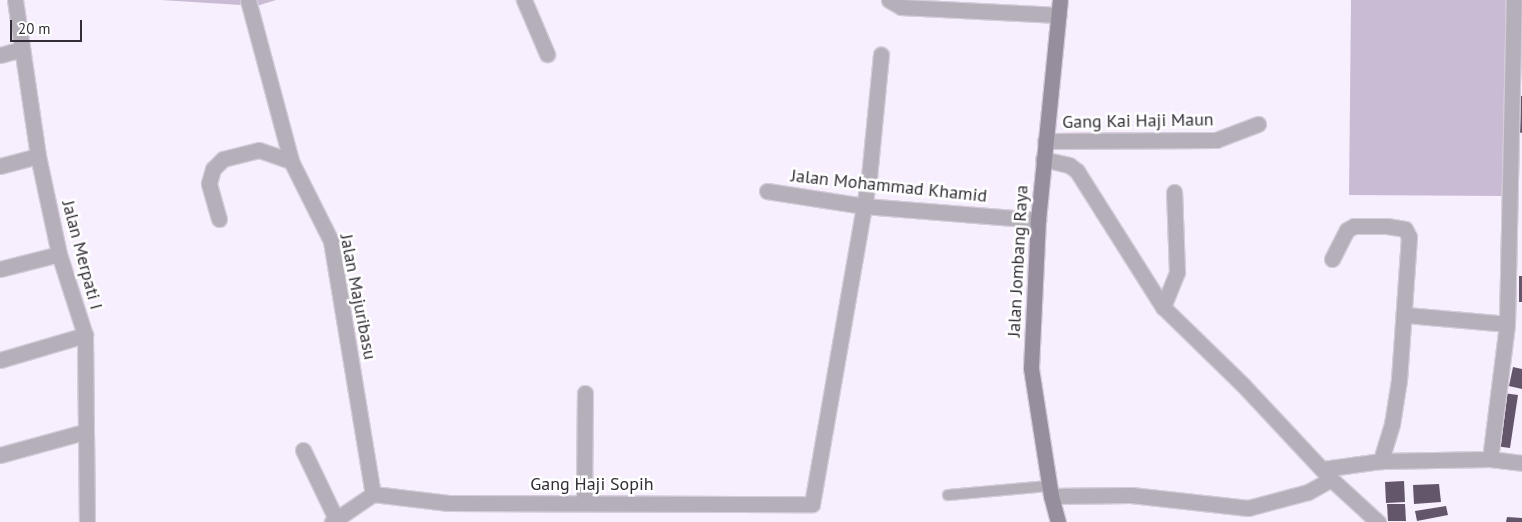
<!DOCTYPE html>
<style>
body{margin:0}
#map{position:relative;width:1522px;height:522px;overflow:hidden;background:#f8effe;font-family:"PT Sans",sans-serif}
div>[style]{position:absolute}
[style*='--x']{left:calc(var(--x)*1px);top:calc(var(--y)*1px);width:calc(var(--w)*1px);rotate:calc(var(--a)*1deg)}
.green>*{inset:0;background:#cabbd4}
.building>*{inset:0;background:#63566b}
.roads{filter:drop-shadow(1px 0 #d4ccda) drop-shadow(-1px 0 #d4ccda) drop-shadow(0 1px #d4ccda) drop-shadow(0 -1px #d4ccda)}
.lane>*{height:10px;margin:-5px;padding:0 5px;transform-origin:5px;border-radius:5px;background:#b5afb9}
.street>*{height:15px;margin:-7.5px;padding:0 7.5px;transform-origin:7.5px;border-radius:7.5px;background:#b5afb9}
.secondary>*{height:15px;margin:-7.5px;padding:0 7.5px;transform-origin:7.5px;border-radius:7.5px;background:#978e9d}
span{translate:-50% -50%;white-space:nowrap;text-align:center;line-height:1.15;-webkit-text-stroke:5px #fff;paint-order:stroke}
.street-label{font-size:18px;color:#322d36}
.scale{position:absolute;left:10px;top:20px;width:72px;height:22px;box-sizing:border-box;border:2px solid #322d36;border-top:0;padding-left:6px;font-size:15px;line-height:18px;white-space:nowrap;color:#322d36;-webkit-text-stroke:4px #fff;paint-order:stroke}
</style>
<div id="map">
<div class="green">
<div style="clip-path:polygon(161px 0,276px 0,257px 6px)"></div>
<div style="clip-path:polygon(1351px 0,1506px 0,1504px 196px,1349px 195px)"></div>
</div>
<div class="building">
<div style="clip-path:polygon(1520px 96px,1522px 96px,1522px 133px,1518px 132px)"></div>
<div style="clip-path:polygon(1519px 276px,1522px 276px,1522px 302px,1519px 302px)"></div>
<div style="clip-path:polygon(1513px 367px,1522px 369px,1522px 389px,1509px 386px)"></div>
<div style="clip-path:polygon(1503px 393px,1518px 395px,1510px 448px,1495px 446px)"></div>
<div style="clip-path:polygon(1404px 481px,1405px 502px,1386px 503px,1385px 482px)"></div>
<div style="clip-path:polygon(1439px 484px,1441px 502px,1414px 504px,1413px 485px)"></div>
<div style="clip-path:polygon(1387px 504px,1405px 504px,1406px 521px,1388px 521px)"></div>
<div style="clip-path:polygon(1446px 506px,1448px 515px,1417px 521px,1415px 511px)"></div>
<div style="clip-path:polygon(1507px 517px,1522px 518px,1522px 522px,1506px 522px)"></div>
</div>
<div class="roads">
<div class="lane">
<div style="--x:948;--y:495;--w:101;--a:-5.1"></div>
</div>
<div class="street">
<div style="--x:15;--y:0;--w:158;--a:81.6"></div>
<div style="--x:38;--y:156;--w:100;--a:77.9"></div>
<div style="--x:59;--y:254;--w:85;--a:72.2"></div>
<div style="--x:85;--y:335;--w:187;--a:89.4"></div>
<div style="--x:248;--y:0;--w:167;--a:75"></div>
<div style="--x:291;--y:161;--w:89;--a:63.4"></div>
<div style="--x:331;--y:241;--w:256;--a:80.6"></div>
<div style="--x:524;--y:0;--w:59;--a:66.9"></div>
<div style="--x:889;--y:0;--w:14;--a:30"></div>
<div style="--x:901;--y:7;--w:158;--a:2.9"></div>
<div style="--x:0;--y:55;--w:23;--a:-15"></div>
<div style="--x:1045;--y:141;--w:171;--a:-0.3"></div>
<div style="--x:1216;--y:140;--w:45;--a:-20.9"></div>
<div style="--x:1043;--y:159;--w:27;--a:13"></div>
<div style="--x:1069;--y:165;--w:10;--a:37"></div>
<div style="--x:1077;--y:171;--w:161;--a:57.7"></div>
<div style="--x:1163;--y:307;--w:112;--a:44.3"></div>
<div style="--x:1243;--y:385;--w:129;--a:46.9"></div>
<div style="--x:1331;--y:479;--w:64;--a:42.5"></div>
<div style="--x:0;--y:166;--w:39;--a:-15"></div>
<div style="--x:767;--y:191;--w:98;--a:8.8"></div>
<div style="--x:864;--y:206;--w:175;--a:4.6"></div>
<div style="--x:219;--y:219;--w:37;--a:-106"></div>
<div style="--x:209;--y:183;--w:15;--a:-74"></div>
<div style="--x:213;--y:169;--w:14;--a:-45"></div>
<div style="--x:223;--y:159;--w:37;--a:-14"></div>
<div style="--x:259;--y:150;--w:34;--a:19"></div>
<div style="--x:1332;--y:259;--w:33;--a:-63"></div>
<div style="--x:1347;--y:230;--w:8;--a:-30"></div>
<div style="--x:1354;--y:226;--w:33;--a:0"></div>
<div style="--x:1387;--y:226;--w:18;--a:9"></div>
<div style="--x:1405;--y:229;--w:9;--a:63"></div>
<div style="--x:1409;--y:237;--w:143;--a:94"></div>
<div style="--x:1399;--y:380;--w:45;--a:99"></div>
<div style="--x:1392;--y:424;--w:39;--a:107"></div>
<div style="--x:0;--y:269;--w:61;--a:-14.3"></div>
<div style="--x:1163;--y:307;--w:38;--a:-68"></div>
<div style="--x:1177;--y:272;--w:80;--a:-92.1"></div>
<div style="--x:1405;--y:315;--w:102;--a:5"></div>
<div style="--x:0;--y:360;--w:89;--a:-16.4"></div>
<div style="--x:303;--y:450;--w:76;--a:64.4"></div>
<div style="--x:0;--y:455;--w:87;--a:-15.3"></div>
<div style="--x:1490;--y:459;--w:136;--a:-82.8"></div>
<div style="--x:1507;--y:324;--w:324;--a:-88.8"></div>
<div style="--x:1323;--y:469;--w:59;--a:-7.9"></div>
<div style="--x:1381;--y:461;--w:109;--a:-1.1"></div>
<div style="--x:1490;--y:459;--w:32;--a:7"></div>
<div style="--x:373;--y:494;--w:76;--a:6.8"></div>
<div style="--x:448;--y:503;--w:364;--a:0.2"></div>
<div style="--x:812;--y:504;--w:332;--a:-80.1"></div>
<div style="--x:869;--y:177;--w:123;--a:-84.4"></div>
<div style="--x:1051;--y:496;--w:80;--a:-0.7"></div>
<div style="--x:1131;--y:495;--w:118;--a:6.3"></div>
<div style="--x:1248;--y:508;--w:62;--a:-14.9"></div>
<div style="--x:1308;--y:492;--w:26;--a:-29"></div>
<div style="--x:584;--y:503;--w:110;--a:-89.5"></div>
<div style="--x:332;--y:522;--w:50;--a:-34.3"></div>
</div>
<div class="secondary">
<div style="--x:1058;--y:522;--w:27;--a:-105"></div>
<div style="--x:1051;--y:496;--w:130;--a:-98.9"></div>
<div style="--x:1031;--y:368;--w:148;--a:-87.3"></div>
<div style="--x:1038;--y:220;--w:221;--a:-84.3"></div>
</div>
</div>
<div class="street-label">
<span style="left:1138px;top:121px;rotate:-1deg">Gang Kai Haji Maun</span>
<span style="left:889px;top:186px;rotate:6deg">Jalan Mohammad Khamid</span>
<span style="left:82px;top:255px;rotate:75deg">Jalan Merpati I</span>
<span style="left:1018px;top:261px;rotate:-87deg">Jalan Jombang Raya</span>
<span style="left:358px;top:297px;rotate:79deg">Jalan Majuribasu</span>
<span style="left:592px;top:484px">Gang Haji Sopih</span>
</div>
<div class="scale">20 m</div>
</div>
